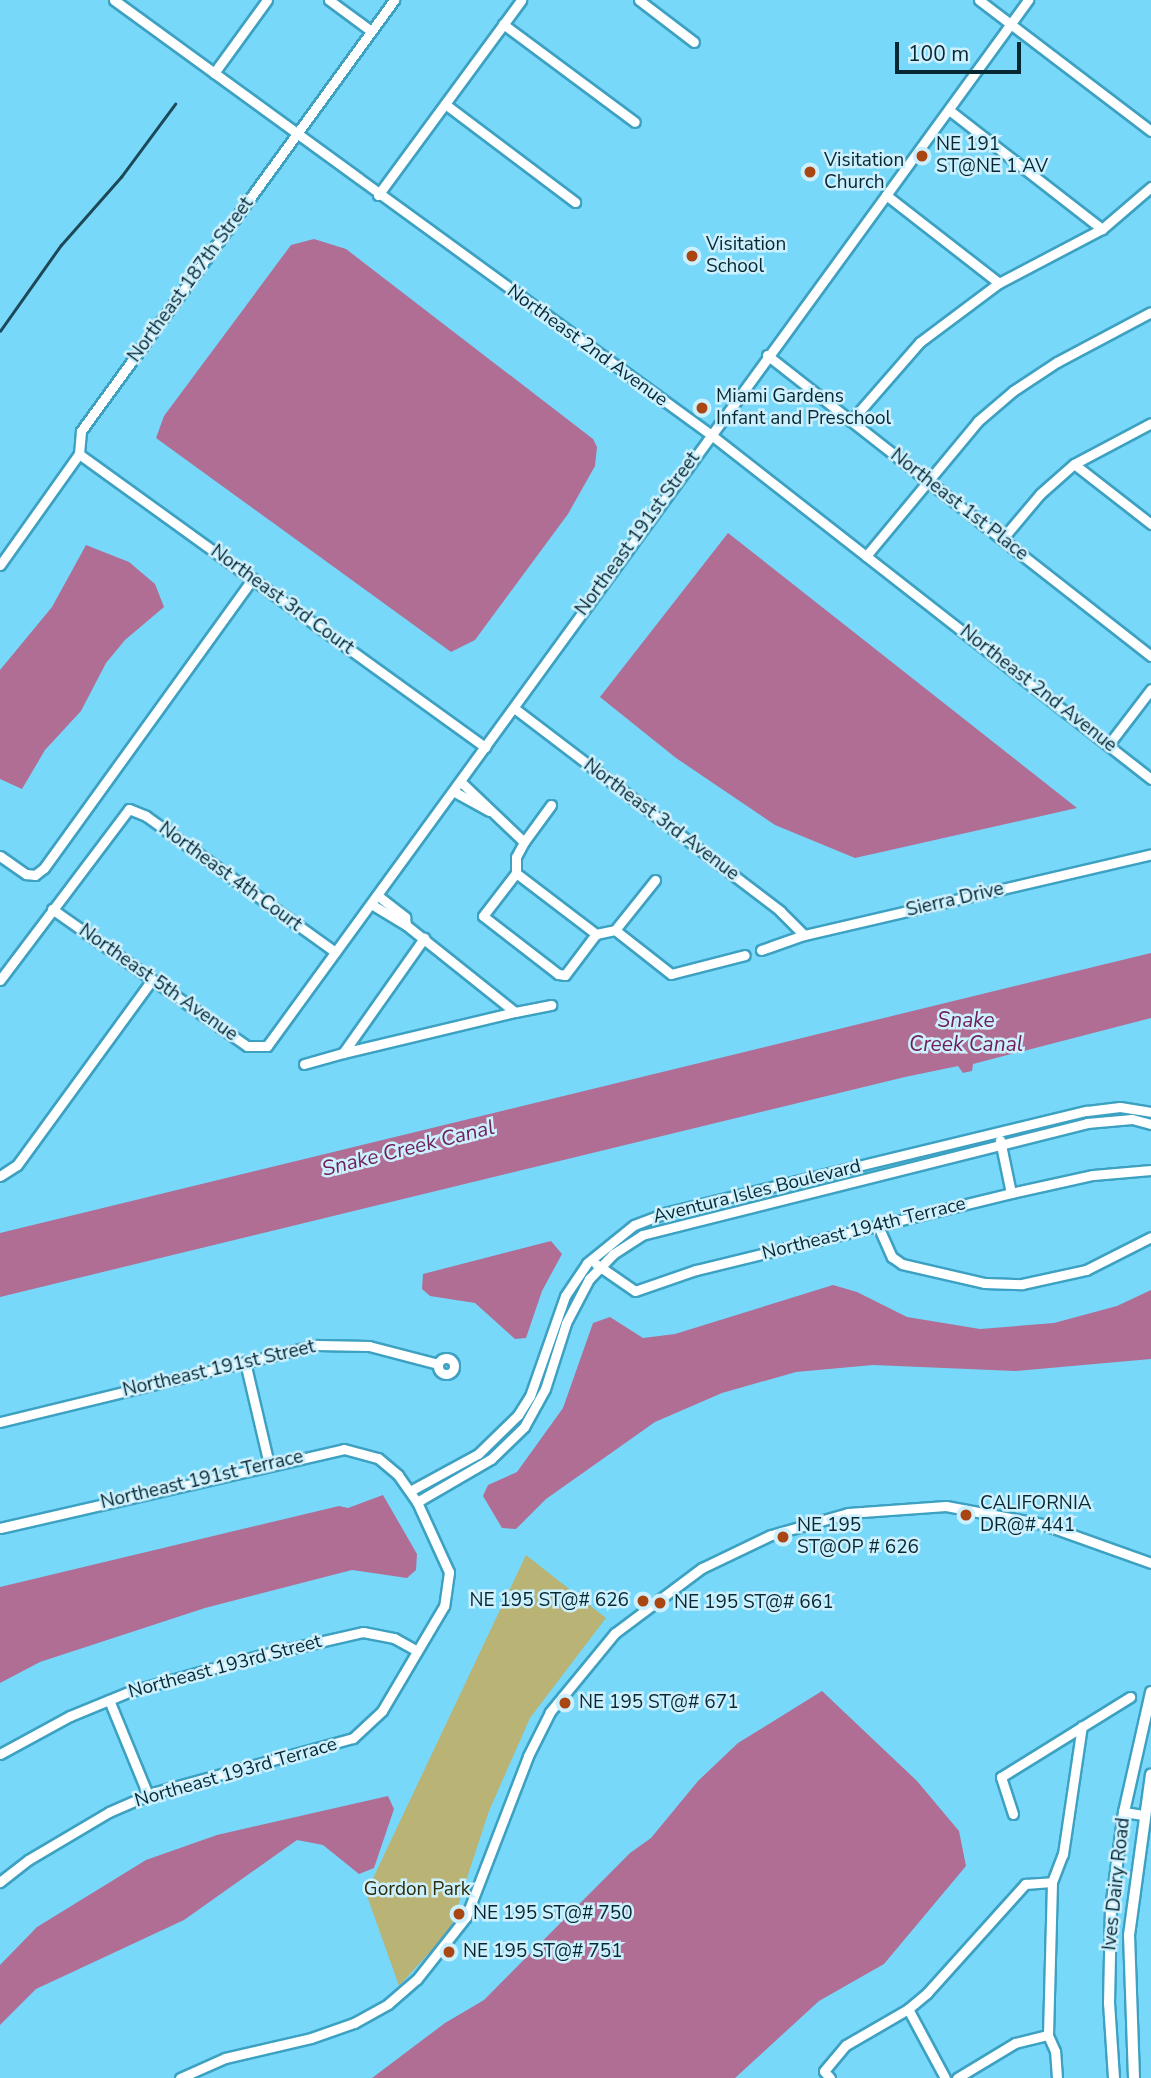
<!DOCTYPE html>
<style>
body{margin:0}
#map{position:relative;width:1151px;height:2078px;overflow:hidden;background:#77d8fa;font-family:"Nunito Sans",sans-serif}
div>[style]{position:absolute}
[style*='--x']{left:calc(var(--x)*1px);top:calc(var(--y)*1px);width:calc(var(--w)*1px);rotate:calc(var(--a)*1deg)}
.green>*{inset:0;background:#b9b375}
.water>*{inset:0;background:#b06e95}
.roads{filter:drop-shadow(2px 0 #3da1c2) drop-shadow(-2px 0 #3da1c2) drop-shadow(0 2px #3da1c2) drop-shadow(0 -2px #3da1c2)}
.minor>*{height:9px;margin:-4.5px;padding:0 4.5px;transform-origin:4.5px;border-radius:4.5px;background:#fff}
.minor>.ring{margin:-4.5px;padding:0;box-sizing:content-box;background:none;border:9px solid #fff;border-radius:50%}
.major>*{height:10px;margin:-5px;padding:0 5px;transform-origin:5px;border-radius:5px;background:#fff}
.rail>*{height:2.5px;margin:-1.25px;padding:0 1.25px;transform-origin:1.25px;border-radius:1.25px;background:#1c4858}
.dots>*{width:19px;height:19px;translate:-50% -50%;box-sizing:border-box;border:4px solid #cdf0fe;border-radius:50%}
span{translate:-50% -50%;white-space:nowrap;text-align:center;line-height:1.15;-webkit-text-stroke:5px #cdf0fe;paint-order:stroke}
.poi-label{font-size:19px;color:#072732}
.left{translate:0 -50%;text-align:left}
.right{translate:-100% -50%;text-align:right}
.street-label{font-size:19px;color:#072732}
.park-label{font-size:19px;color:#302d0b}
.water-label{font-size:21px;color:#6f1f55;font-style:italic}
.scale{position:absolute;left:895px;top:42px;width:126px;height:32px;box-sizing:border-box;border:4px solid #072732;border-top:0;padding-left:9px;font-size:21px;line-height:24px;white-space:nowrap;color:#072732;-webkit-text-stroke:5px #cdf0fe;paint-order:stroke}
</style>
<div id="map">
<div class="green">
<div style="clip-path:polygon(526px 1555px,606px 1618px,530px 1718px,489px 1811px,450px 1930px,399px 1986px,366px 1893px)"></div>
</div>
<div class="water">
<div style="clip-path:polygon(314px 239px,346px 249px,593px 439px,597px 447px,595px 466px,568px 514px,475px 640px,451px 652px,156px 438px,164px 416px,291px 245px)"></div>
<div style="clip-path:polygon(728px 533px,1077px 808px,855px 858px,775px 825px,676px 758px,600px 697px)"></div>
<div style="clip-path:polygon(86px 545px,129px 562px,155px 584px,164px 607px,125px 640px,106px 663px,81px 711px,45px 750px,22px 789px,0 779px,0 670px,52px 607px)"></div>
<div style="clip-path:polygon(1151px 953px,1151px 1018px,973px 1064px,972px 1071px,963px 1073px,958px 1066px,905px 1077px,0 1297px,0 1233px)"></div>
<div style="clip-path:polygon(551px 1241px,562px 1254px,542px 1291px,526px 1338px,515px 1339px,475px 1303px,430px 1296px,422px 1289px,423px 1274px)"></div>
<div style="clip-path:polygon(833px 1285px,857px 1292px,907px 1317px,980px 1329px,1054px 1323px,1117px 1306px,1151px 1290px,1151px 1359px,1015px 1371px,873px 1365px,796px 1372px,722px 1393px,655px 1422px,546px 1499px,516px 1529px,502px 1528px,483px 1496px,488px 1485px,517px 1472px,563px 1408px,593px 1323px,610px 1317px,643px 1338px,675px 1334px)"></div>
<div style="clip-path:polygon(383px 1495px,417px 1554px,416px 1570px,407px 1578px,352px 1570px,205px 1608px,40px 1662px,0 1683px,0 1587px,339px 1506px,348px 1508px)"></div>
<div style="clip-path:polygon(822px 1691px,917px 1781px,959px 1831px,966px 1866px,884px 1964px,819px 2001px,735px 2078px,372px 2078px,445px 2023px,484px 2000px,630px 1853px,651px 1838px,698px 1781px,738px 1743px)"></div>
<div style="clip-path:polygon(388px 1796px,394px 1809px,374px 1868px,359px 1874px,323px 1845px,297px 1840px,184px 1920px,36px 1989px,0 2025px,0 1965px,37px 1927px,146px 1860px,217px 1835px)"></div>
</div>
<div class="roads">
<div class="minor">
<div style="--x:114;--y:0;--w:737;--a:36.06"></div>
<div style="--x:710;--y:434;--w:560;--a:38.04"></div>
<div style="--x:329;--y:0;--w:52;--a:36.4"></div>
<div style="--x:639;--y:0;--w:69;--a:37.4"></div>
<div style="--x:979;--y:0;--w:216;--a:37.3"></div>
<div style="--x:503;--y:24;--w:164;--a:36.6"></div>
<div style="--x:214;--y:73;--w:90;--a:-54"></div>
<div style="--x:445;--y:104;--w:163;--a:37"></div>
<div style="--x:949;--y:110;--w:194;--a:37.9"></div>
<div style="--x:378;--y:195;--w:242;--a:-53.7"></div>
<div style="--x:886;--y:195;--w:143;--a:37.9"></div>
<div style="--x:767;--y:355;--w:488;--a:38.1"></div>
<div style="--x:851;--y:421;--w:105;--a:-48.9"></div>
<div style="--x:920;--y:342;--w:99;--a:-36.8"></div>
<div style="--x:999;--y:283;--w:116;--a:-27.7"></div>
<div style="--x:1102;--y:229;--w:65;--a:-40.6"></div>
<div style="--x:79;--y:454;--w:501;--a:35.82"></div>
<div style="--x:1074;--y:464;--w:98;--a:37.9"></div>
<div style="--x:1003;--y:538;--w:57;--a:-49.9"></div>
<div style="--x:1040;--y:494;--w:45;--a:-41.4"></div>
<div style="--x:1074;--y:464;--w:87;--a:-28"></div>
<div style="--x:866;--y:556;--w:175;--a:-50.3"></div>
<div style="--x:978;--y:421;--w:46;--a:-40.6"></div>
<div style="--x:1013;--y:391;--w:53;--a:-33.4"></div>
<div style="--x:1057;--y:362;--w:106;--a:-28"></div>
<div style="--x:0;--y:565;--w:136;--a:-54.6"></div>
<div style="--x:79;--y:454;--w:23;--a:-85"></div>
<div style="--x:81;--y:431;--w:533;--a:-54.01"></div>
<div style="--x:514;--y:708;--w:335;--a:37.3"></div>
<div style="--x:780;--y:911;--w:34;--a:45"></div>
<div style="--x:1109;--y:744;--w:69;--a:-52.6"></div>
<div style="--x:461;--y:782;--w:87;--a:43.6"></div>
<div style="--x:453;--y:791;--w:41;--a:29.1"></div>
<div style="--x:551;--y:805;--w:46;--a:126.1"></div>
<div style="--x:524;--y:842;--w:17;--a:118"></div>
<div style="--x:516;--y:857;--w:16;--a:90"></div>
<div style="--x:516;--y:873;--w:101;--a:37.3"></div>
<div style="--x:596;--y:934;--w:19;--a:-12"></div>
<div style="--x:615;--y:930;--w:64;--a:-51.3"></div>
<div style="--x:0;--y:856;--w:32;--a:35"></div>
<div style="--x:26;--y:874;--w:9;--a:6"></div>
<div style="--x:35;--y:875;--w:11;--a:-38"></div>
<div style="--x:44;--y:868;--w:357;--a:-54.2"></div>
<div style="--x:516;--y:873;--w:54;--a:127.5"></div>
<div style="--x:483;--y:916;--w:95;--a:37.7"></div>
<div style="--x:558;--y:974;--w:7;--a:8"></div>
<div style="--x:565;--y:975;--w:51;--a:-52.9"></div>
<div style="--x:377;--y:895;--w:36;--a:38"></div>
<div style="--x:405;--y:917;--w:8;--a:83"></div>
<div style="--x:371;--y:904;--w:41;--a:31"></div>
<div style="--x:406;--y:925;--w:139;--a:38.6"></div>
<div style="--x:515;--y:1012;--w:37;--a:-11"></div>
<div style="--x:52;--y:909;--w:238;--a:35.1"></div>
<div style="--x:247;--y:1046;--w:20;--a:0"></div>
<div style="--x:267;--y:1046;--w:1294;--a:-53.96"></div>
<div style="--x:615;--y:930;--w:71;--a:38.2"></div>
<div style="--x:671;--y:974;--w:76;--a:-14.4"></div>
<div style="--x:761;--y:950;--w:46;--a:-19.2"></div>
<div style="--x:804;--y:935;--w:356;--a:-13.1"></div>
<div style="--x:0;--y:980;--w:214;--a:-53"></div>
<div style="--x:129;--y:809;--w:18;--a:22"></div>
<div style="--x:146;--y:816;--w:233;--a:35.7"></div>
<div style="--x:343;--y:1053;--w:177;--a:-13.4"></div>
<div style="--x:304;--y:1064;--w:41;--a:-15.8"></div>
<div style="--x:343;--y:1053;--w:141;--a:-54.8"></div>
<div style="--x:1000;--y:1140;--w:54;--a:78.3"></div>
<div style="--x:0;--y:1176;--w:20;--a:-33"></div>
<div style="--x:17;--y:1165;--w:229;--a:-53.9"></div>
<div style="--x:878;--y:1226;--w:34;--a:66"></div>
<div style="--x:892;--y:1257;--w:12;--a:35"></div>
<div style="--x:902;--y:1264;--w:84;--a:13"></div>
<div style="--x:984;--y:1283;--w:38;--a:2"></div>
<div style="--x:1022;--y:1284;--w:66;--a:-12.3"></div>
<div style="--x:1086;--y:1270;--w:73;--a:-26.9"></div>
<div style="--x:596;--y:1264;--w:47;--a:34.7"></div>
<div style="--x:635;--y:1291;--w:65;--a:-19"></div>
<div style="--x:696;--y:1270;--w:324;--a:-13.7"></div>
<div style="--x:1011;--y:1193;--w:84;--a:-12.4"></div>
<div style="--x:1093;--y:1175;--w:58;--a:-4.9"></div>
<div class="ring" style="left:438px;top:1358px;width:7px;height:7px"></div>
<div style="--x:245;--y:1362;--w:105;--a:76.8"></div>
<div style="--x:0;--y:1422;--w:326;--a:-13.7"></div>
<div style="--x:317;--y:1345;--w:52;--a:1.1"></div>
<div style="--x:369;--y:1346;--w:71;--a:14.6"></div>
<div style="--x:410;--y:1491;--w:77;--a:-28.6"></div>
<div style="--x:478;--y:1454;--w:56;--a:-44.3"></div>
<div style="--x:518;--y:1415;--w:22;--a:-58"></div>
<div style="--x:530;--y:1396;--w:106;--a:-70.7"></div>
<div style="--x:565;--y:1296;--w:40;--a:-56"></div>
<div style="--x:587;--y:1263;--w:60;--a:-39"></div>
<div style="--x:634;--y:1225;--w:36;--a:-21"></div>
<div style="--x:668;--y:1212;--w:431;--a:-13.6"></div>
<div style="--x:1087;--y:1111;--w:33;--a:-7"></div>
<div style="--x:1120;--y:1107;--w:31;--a:9"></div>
<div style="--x:417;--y:1502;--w:86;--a:-30.2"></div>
<div style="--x:491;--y:1459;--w:46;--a:-44.1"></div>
<div style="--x:524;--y:1427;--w:43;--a:-61.1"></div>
<div style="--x:545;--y:1389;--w:69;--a:-72.3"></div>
<div style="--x:566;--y:1323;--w:50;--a:-62.4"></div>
<div style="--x:589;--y:1279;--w:35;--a:-46"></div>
<div style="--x:613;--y:1254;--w:35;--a:-33"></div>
<div style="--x:642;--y:1235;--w:459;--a:-14.1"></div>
<div style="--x:1087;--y:1123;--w:45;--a:-5.1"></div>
<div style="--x:1132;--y:1119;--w:20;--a:15"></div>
<div style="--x:0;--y:1528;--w:353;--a:-12.9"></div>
<div style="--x:344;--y:1449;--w:35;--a:15"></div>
<div style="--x:378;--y:1458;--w:26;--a:40"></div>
<div style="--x:398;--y:1475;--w:33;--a:55"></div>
<div style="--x:417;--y:1502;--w:77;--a:65.4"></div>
<div style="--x:449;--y:1572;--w:34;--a:98"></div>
<div style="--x:444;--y:1606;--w:122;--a:120.6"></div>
<div style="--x:382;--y:1711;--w:40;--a:137"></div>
<div style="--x:353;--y:1738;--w:205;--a:164.7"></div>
<div style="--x:155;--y:1792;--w:50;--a:156.5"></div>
<div style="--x:109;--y:1812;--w:94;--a:149.3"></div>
<div style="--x:28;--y:1860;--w:36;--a:142"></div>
<div style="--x:109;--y:1700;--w:103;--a:67.7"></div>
<div style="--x:0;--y:1754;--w:80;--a:-28.5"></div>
<div style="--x:70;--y:1716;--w:66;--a:-22.3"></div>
<div style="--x:131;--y:1691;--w:136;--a:-15.4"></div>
<div style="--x:262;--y:1655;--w:104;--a:-12.8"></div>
<div style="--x:363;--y:1632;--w:32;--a:11"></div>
<div style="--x:394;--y:1638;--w:26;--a:29"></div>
<div style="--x:1124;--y:1812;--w:19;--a:9"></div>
<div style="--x:1013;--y:1814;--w:39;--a:-108"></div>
<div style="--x:1001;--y:1777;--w:152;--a:-31.8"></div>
<div style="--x:908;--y:2009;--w:78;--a:61.8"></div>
<div style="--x:180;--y:2078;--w:49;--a:-24"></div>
<div style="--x:225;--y:2058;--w:88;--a:-13.1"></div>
<div style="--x:311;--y:2038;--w:46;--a:-19.2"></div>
<div style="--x:354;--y:2023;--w:39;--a:-29"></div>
<div style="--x:388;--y:2004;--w:38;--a:-41"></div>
<div style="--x:417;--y:1979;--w:79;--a:-51.7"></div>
<div style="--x:466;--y:1917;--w:173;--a:-68.9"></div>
<div style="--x:528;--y:1756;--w:49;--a:-63.4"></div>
<div style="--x:550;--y:1712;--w:102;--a:-50.6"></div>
<div style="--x:615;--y:1633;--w:109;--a:-36.8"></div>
<div style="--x:702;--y:1568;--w:76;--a:-25.6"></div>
<div style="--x:771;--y:1535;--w:80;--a:-15.9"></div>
<div style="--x:848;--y:1513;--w:98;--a:-4.1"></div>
<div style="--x:946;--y:1506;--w:98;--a:10.6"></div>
<div style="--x:1042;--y:1524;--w:116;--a:19.7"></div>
<div style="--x:830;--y:2078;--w:9;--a:-131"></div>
<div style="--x:824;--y:2071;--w:34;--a:-50"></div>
<div style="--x:846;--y:2045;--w:72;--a:-30.1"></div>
<div style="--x:908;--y:2009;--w:25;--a:-40"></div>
<div style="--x:927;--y:1993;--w:147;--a:-48"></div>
<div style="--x:1025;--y:1884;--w:27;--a:-4"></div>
<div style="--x:957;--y:2078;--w:68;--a:-31.1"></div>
<div style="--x:1015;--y:2043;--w:34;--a:-14"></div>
<div style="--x:1057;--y:2078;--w:27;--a:-94"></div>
<div style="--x:1055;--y:2051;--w:17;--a:-114"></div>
<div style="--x:1048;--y:2035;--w:153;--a:-88.5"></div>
<div style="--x:1052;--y:1882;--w:30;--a:-69"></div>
<div style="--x:1063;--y:1854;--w:129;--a:-81.6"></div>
</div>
<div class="major">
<div style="--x:1114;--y:2078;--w:75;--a:-93.8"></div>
<div style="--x:1109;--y:2003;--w:94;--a:-88.8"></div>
<div style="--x:1111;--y:1909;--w:98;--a:-82.4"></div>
<div style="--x:1124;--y:1812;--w:123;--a:-77.3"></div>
<div style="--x:1134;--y:2078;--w:143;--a:-92"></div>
<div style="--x:1129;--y:1935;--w:162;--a:-82.2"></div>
</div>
</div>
<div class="rail">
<div style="--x:0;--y:331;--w:105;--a:-54.7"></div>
<div style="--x:61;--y:245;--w:91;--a:-48.6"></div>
<div style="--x:121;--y:177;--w:91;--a:-53.5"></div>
</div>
<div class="dots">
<div style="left:922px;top:156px;background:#aa4611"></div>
<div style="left:810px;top:172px;background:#aa4611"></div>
<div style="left:692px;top:256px;background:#aa4611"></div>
<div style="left:702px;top:408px;background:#aa4611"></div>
<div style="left:966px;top:1515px;background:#aa4611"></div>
<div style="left:783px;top:1537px;background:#aa4611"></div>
<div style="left:643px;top:1601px;background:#aa4611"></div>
<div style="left:660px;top:1603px;background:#aa4611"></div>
<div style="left:565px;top:1703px;background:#aa4611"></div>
<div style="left:459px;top:1914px;background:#aa4611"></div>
<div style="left:449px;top:1952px;background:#aa4611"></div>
</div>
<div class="poi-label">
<span class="left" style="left:936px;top:156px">NE 191<br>ST@NE 1 AV</span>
<span class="left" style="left:824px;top:172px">Visitation<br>Church</span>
<span class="left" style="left:706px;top:256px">Visitation<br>School</span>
<span class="left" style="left:716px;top:408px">Miami Gardens<br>Infant and Preschool</span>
<span class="left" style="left:980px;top:1515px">CALIFORNIA<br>DR@# 441</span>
<span class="left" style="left:797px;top:1537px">NE 195<br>ST@OP # 626</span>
<span class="right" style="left:629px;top:1601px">NE 195 ST@# 626</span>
<span class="left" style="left:674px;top:1603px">NE 195 ST@# 661</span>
<span class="left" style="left:579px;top:1703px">NE 195 ST@# 671</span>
<span class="left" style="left:473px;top:1914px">NE 195 ST@# 750</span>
<span class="left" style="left:463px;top:1952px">NE 195 ST@# 751</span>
</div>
<div class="street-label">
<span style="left:191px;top:280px;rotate:-54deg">Northeast 187th Street</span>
<span style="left:587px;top:346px;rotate:36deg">Northeast 2nd Avenue</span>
<span style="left:959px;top:505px;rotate:38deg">Northeast 1st Place</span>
<span style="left:638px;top:534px;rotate:-54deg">Northeast 191st Street</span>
<span style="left:282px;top:600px;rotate:36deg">Northeast 3rd Court</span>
<span style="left:1038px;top:689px;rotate:38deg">Northeast 2nd Avenue</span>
<span style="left:661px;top:820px;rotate:37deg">Northeast 3rd Avenue</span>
<span style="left:230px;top:877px;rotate:36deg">Northeast 4th Court</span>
<span style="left:955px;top:900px;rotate:-13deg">Sierra Drive</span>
<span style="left:158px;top:983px;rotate:35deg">Northeast 5th Avenue</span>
<span style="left:757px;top:1192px;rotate:-14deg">Aventura Isles Boulevard</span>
<span style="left:864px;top:1229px;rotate:-14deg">Northeast 194th Terrace</span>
<span style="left:219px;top:1369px;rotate:-13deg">Northeast 191st Street</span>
<span style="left:202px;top:1480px;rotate:-13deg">Northeast 191st Terrace</span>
<span style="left:225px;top:1667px;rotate:-15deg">Northeast 193rd Street</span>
<span style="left:236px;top:1773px;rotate:-16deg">Northeast 193rd Terrace</span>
<span style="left:1117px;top:1884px;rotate:-84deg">Ives Dairy Road</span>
</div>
<div class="park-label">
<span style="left:417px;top:1890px">Gordon Park</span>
</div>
<div class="water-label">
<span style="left:966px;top:1032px">Snake<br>Creek Canal</span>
<span style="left:408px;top:1148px;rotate:-14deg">Snake Creek Canal</span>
</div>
<div class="scale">100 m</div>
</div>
